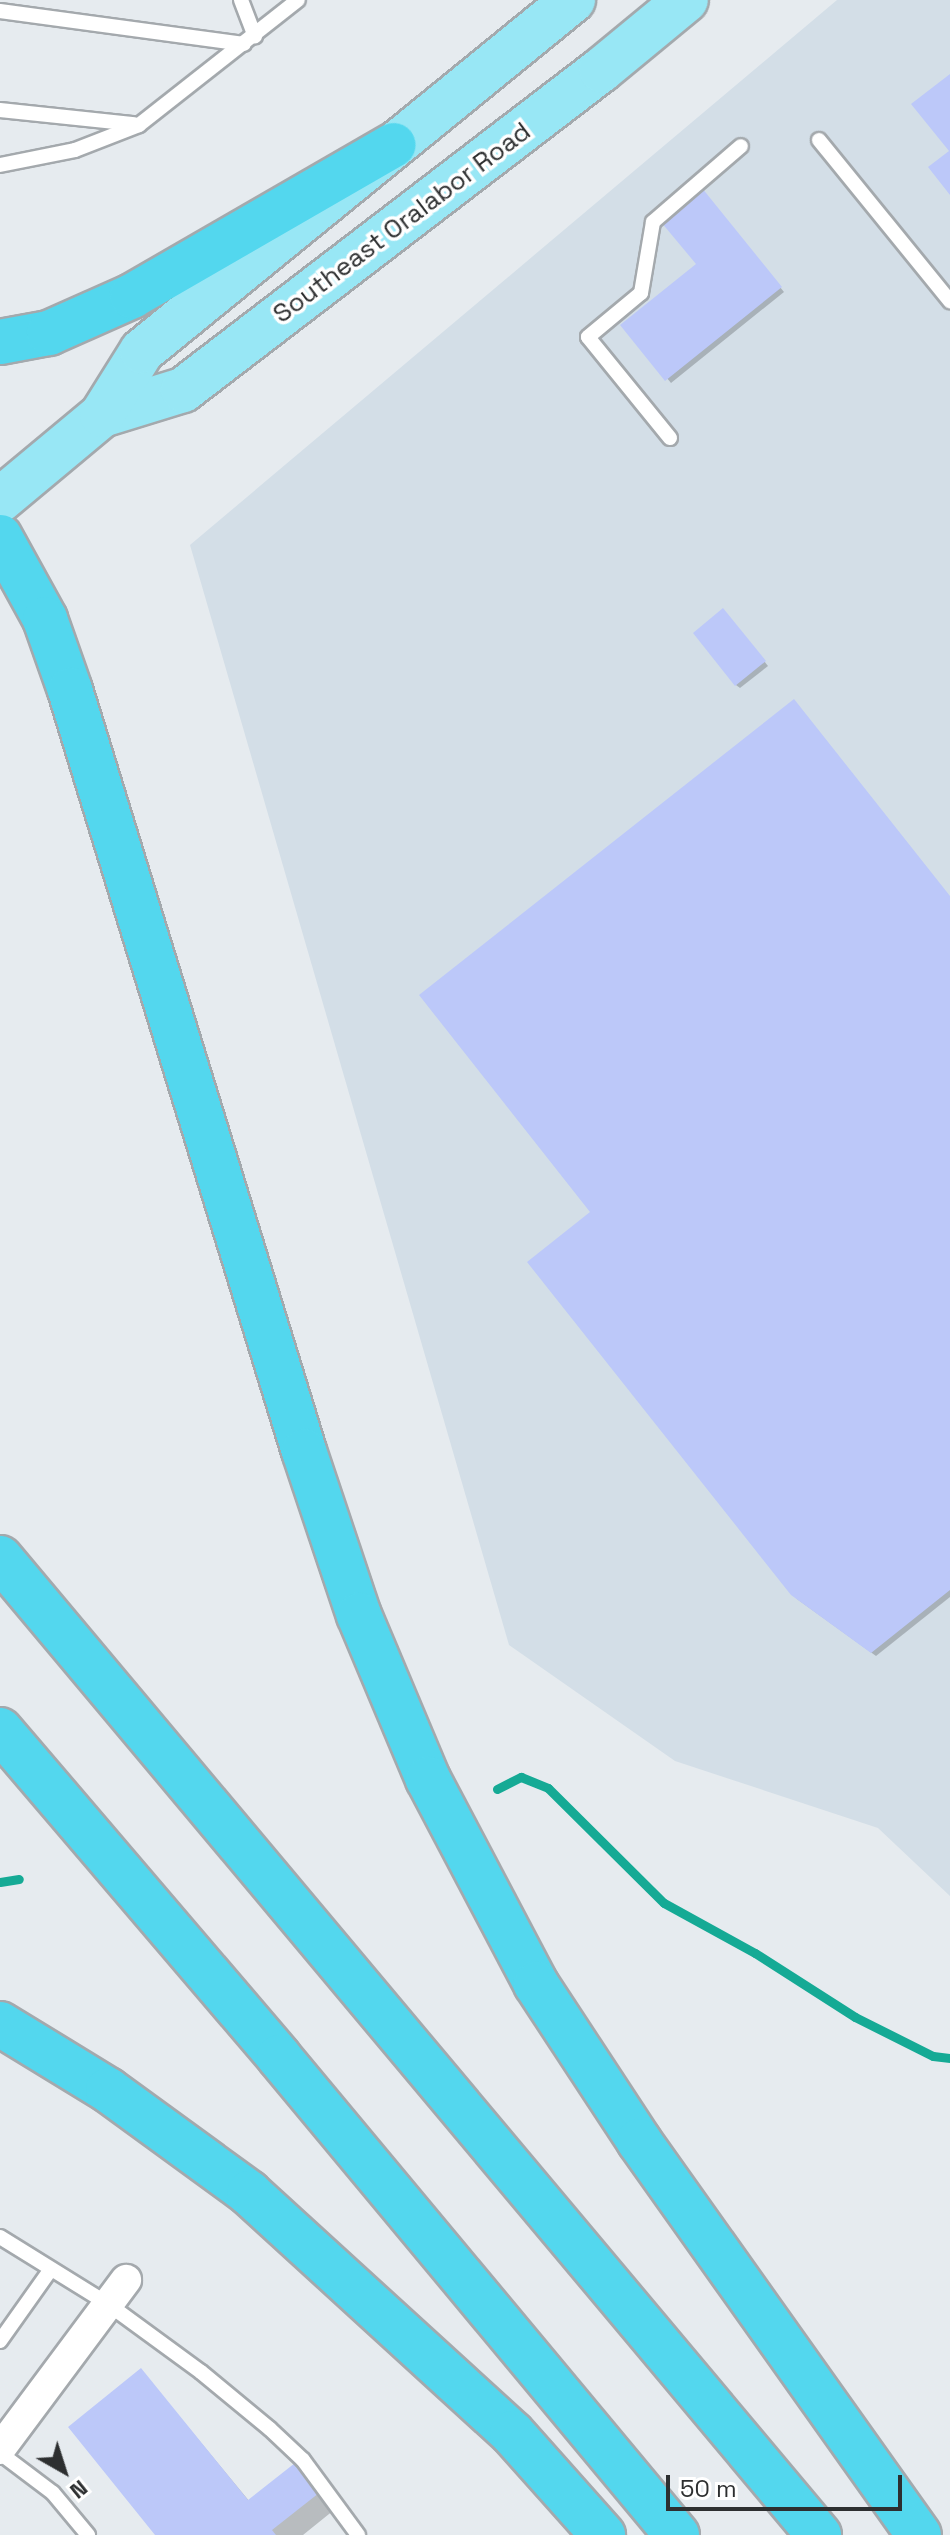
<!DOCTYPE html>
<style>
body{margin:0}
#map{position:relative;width:950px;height:2535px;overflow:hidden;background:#e6ebef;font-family:"Space Grotesk",sans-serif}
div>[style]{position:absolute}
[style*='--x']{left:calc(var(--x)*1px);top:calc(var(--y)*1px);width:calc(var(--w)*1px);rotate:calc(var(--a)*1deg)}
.built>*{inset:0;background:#d3dee7}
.shadow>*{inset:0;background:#0003}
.stream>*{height:9px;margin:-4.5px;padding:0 4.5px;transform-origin:4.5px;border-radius:4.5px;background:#15aa95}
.building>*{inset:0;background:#bcc8f9}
.roads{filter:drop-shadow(2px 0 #a4a9ad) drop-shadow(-2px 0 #a4a9ad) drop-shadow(0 2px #a4a9ad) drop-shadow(0 -2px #a4a9ad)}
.lane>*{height:14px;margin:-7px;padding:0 7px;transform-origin:7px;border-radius:7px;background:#fff}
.street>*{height:30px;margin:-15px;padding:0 15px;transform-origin:15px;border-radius:15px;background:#fff}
.primary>*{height:44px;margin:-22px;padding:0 22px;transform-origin:22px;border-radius:22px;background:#98e7f5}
.highway>*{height:44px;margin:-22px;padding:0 22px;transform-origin:22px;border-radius:22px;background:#53d7ee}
span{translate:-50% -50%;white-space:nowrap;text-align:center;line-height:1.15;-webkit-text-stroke:7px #fff;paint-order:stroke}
.street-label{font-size:26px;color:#2d2f30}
.north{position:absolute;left:24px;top:2431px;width:80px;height:80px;-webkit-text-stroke:6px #fff;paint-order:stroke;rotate:141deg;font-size:22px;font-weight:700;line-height:32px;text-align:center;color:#2d2f30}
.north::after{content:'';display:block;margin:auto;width:28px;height:36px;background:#2d2f30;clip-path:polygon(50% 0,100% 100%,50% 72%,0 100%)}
.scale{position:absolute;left:666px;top:2475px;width:236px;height:36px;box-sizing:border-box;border:4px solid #2d2f30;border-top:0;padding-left:10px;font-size:24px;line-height:28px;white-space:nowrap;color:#2d2f30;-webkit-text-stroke:6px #fff;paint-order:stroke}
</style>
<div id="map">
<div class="built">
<div style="clip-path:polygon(837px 0,950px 0,950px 1896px,878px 1828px,675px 1761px,509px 1645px,190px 545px)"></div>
</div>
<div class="shadow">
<div style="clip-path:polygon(706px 195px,784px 292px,671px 383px,623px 325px,699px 265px)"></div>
<div style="clip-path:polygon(727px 615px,768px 666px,740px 688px,736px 685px)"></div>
<div style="clip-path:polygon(950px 898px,950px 1597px,876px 1656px,797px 1599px,593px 1212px)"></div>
<div style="clip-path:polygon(141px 2370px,250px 2502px,295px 2465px,334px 2510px,303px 2535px,157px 2535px)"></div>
</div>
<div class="stream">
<div style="--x:497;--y:1789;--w:27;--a:-27"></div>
<div style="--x:521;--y:1777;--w:29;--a:22"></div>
<div style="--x:548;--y:1788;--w:163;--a:44.8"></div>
<div style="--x:664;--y:1903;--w:104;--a:28.8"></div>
<div style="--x:755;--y:1953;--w:119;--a:32.6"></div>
<div style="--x:855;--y:2017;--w:87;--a:26.6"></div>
<div style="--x:933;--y:2056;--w:17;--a:7"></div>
<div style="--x:0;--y:1882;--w:19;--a:-9"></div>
</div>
<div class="building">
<div style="clip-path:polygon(950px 74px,950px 195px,928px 167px,949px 151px,911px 104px)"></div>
<div style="clip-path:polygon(702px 188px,782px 287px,665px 381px,620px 325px,696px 264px,661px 222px)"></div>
<div style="clip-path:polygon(723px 608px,766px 661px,735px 686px,693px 633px)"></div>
<div style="clip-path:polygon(794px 699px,950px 896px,950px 1590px,871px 1653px,791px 1595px,527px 1262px,590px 1212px,419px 995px)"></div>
<div style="clip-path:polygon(141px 2368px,248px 2500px,295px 2463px,319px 2493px,272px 2530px,276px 2535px,155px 2535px,68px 2427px)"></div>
</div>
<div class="roads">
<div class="lane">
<div style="--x:241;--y:0;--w:39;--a:69"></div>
<div style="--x:0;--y:11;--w:246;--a:7.7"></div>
<div style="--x:0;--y:110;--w:135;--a:6"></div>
<div style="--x:819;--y:140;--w:208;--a:50.9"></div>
<div style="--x:0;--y:165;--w:76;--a:-11.3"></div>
<div style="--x:75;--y:150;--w:69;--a:-21.3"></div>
<div style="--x:139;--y:125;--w:202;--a:-38.2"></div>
<div style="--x:670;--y:438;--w:130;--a:-129.1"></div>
<div style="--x:588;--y:337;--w:69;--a:-39.7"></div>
<div style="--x:641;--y:293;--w:72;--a:-80.4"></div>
<div style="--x:653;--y:222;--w:116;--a:-40.8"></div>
<div style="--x:0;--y:2237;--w:127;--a:31.8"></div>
<div style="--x:108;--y:2304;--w:115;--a:36.2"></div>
<div style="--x:201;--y:2372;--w:89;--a:39.6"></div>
<div style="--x:270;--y:2429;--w:45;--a:43.2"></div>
<div style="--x:303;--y:2460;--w:93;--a:53.7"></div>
<div style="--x:0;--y:2341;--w:88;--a:-54.7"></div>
<div style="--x:0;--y:2453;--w:66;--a:37"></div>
<div style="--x:53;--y:2493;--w:55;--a:50.2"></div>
</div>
<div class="street">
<div style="--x:0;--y:2449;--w:211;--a:-53.3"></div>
</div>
<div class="primary">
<div style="--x:102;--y:415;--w:85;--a:-17.2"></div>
<div style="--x:183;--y:390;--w:526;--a:-37.44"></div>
<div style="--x:601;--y:70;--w:110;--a:-39.5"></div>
<div style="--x:0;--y:500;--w:133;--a:-39.8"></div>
<div style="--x:102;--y:415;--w:75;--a:-58"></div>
<div style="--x:142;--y:351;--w:556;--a:-39.16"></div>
</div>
<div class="highway">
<div style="--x:0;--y:342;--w:50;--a:-10.4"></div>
<div style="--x:49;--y:333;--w:91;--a:-24"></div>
<div style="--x:132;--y:296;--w:302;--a:-30"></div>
<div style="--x:0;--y:537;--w:94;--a:61.2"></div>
<div style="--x:45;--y:619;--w:75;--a:70.6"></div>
<div style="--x:70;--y:690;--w:796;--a:72.91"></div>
<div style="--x:304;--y:1451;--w:173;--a:71.5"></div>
<div style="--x:359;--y:1615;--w:178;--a:67.2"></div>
<div style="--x:428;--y:1779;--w:232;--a:62.2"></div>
<div style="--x:536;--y:1984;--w:188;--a:56.7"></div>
<div style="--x:639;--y:2141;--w:483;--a:54.6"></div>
<div style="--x:0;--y:1558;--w:1275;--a:50.03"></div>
<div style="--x:0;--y:1730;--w:430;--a:49.5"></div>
<div style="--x:279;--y:2057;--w:622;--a:50.22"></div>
<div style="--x:0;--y:2024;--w:127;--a:31.4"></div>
<div style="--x:108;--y:2090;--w:175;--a:36.1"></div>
<div style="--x:249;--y:2193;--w:356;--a:42.4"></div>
<div style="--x:512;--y:2433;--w:137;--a:48.3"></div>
</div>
</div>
<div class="street-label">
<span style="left:402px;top:223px;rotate:-37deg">Southeast Oralabor Road</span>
</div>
<div class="north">N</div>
<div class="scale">50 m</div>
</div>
